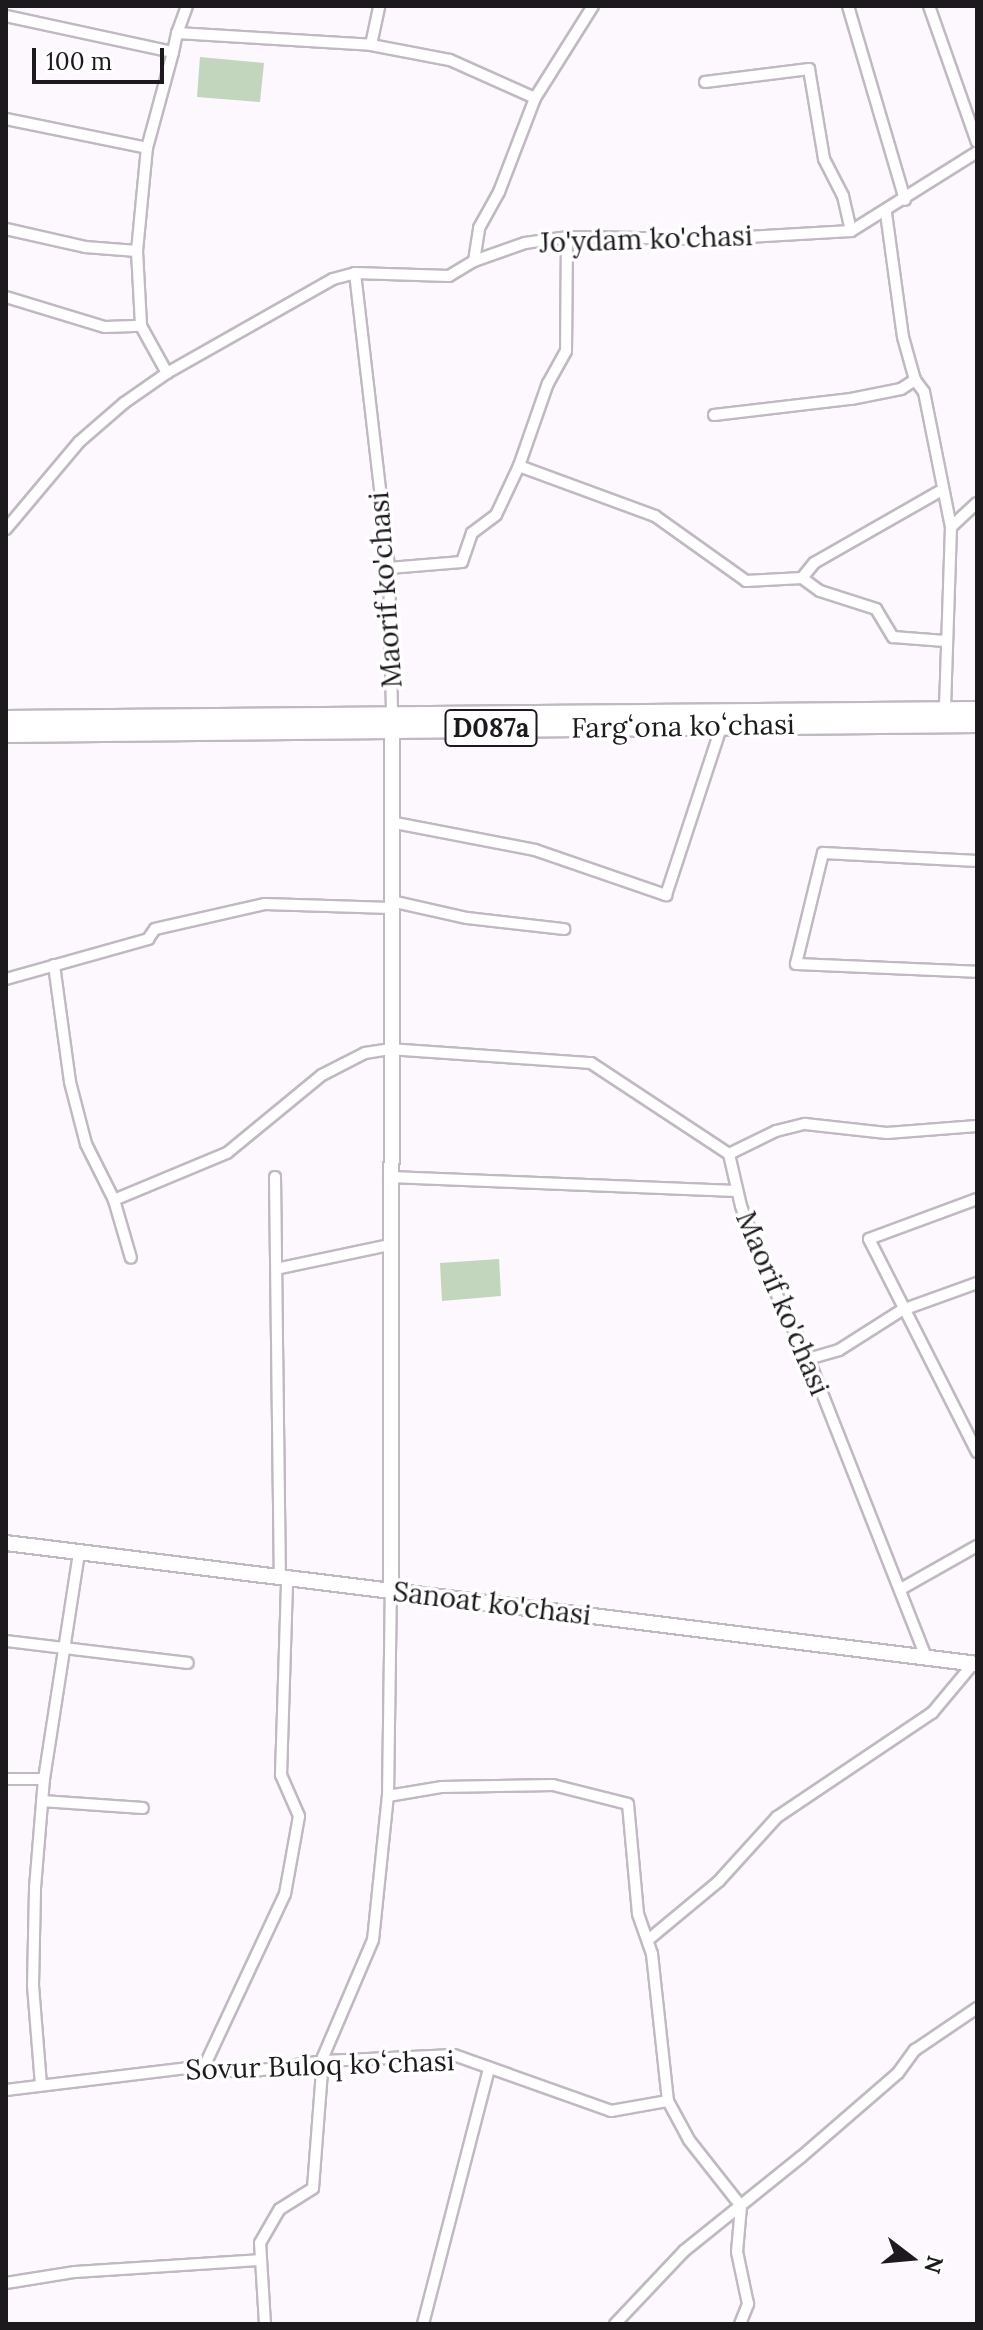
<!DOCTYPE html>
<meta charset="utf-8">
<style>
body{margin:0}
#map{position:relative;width:983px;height:2330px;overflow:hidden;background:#fdf8fe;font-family:Lora,serif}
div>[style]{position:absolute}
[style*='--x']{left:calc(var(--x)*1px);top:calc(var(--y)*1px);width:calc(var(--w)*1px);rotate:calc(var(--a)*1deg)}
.green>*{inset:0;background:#c2d5bd}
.roads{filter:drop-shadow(2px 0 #c1b9c2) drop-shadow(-2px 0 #c1b9c2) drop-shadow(0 2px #c1b9c2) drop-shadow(0 -2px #c1b9c2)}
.street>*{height:10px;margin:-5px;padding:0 5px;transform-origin:5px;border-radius:5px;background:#fff}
.secondary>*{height:14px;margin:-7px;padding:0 7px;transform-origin:7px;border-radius:7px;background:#fff}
.primary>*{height:16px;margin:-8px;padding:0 8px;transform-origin:8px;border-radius:8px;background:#fff}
span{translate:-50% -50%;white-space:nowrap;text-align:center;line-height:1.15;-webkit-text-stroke:7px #fff;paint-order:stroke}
.shield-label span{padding:2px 6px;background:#fff;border:2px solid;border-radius:6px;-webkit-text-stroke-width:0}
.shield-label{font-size:26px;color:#1d1a1d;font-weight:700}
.street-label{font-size:28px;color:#1d1a1d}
.frame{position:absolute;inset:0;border:8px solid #1d1a1d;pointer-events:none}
.north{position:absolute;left:871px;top:2218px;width:80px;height:80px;-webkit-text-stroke:6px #fff;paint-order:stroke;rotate:106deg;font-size:22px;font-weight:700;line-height:32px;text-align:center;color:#1d1a1d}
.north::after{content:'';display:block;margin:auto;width:28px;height:36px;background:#1d1a1d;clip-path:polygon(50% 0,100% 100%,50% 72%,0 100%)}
.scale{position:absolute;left:32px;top:48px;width:132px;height:36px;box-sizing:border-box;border:4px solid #1d1a1d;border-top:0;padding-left:10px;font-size:24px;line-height:28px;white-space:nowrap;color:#1d1a1d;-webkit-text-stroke:6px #fff;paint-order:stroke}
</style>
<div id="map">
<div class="green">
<div style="clip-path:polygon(200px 57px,264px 63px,260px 102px,197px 97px)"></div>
<div style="clip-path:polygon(499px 1259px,501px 1296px,442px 1301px,440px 1263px)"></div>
</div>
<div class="roads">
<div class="street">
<div style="--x:187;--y:6;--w:29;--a:110"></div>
<div style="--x:177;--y:33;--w:194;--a:3.5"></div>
<div style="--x:371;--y:45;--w:40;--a:-78"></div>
<div style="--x:848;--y:6;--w:202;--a:73.6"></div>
<div style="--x:929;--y:6;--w:144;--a:70.6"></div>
<div style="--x:6;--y:16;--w:171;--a:12.2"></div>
<div style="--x:173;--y:52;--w:19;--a:-78"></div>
<div style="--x:371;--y:45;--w:80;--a:10.8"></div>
<div style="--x:450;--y:60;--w:93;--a:24.1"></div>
<div style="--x:705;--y:82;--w:105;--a:-7.1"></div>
<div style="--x:809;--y:69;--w:91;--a:80.5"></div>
<div style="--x:824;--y:159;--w:42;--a:62.8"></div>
<div style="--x:843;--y:196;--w:36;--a:77"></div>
<div style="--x:6;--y:119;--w:144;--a:11.6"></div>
<div style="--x:147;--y:148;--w:99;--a:-74.8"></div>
<div style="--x:886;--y:213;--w:125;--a:82.2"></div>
<div style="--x:903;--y:337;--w:45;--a:74.4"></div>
<div style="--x:915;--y:380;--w:15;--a:53"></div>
<div style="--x:924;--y:392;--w:138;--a:78.7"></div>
<div style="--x:951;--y:527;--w:183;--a:91.9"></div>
<div style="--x:6;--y:229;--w:81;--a:12.8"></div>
<div style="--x:85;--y:247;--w:52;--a:4.4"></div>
<div style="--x:137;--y:251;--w:103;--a:-84.5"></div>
<div style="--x:567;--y:237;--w:114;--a:90.5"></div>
<div style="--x:566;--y:351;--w:37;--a:119"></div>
<div style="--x:548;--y:383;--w:88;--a:109.3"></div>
<div style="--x:519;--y:466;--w:145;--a:20.2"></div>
<div style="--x:655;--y:516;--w:112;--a:35.5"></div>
<div style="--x:746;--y:581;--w:56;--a:-3.1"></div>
<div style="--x:802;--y:578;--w:19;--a:-51"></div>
<div style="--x:814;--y:563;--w:145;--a:-29.7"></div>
<div style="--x:137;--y:251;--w:75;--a:86.9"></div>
<div style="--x:141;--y:326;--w:54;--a:61"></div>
<div style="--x:474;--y:261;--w:33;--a:-81"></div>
<div style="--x:479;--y:228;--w:41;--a:-60.9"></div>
<div style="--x:499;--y:192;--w:101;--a:-69"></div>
<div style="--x:535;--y:98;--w:109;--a:-57.8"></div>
<div style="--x:355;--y:273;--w:297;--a:83.4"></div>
<div style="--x:389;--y:568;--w:146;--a:88.8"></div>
<div style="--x:6;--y:297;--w:103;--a:16.9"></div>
<div style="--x:105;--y:327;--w:36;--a:-2"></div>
<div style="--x:714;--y:415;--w:138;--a:-6.7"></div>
<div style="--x:851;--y:399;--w:51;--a:-11.3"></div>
<div style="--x:901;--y:389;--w:17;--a:-33"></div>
<div style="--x:951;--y:527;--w:35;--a:-43"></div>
<div style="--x:6;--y:529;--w:114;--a:-50"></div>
<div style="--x:79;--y:442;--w:60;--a:-40.9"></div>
<div style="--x:124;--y:403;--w:52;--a:-34.9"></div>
<div style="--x:167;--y:373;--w:191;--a:-29.5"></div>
<div style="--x:333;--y:279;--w:23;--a:-15"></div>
<div style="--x:355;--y:273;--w:94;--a:1.8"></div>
<div style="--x:449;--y:276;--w:29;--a:-31"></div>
<div style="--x:474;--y:261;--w:54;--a:-19.4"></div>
<div style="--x:525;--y:243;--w:42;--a:-8.1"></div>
<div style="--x:567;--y:237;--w:146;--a:0.8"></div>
<div style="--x:713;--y:239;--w:138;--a:-3.3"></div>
<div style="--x:851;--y:231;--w:149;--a:-32.1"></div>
<div style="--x:389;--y:568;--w:73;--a:-4.7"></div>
<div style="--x:462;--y:562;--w:31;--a:-71"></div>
<div style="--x:472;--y:533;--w:30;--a:-37"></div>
<div style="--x:496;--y:515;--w:54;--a:-64.9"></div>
<div style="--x:802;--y:578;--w:22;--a:36"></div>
<div style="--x:820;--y:591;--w:59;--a:17.8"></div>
<div style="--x:876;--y:609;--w:33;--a:59"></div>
<div style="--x:893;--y:637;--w:52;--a:4.4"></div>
<div style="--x:390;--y:822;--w:148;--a:10.9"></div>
<div style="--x:535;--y:850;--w:139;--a:19"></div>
<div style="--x:666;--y:895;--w:179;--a:-71.8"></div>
<div style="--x:977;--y:861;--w:154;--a:-177"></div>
<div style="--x:823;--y:853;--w:114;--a:103.7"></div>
<div style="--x:796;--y:964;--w:181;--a:2.5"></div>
<div style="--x:391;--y:901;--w:78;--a:12.6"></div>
<div style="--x:467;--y:918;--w:98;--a:6.5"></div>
<div style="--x:54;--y:965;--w:118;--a:82.2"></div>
<div style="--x:70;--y:1082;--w:64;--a:75.5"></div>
<div style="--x:86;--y:1144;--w:63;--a:63.4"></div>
<div style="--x:114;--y:1200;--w:60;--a:73.7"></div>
<div style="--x:6;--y:979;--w:148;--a:-15.7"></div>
<div style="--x:148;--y:939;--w:12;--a:-55"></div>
<div style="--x:155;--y:929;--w:113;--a:-12.8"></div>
<div style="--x:265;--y:904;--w:126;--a:1.8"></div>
<div style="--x:729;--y:1154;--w:52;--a:-26.1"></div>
<div style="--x:776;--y:1131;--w:30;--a:-14"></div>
<div style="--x:805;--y:1124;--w:82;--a:6.3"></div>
<div style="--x:887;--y:1133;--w:90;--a:-4.4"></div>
<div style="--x:275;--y:1177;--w:402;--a:89.3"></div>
<div style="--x:389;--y:1177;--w:348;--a:2.3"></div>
<div style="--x:977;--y:1199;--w:115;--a:159.7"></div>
<div style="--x:869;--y:1239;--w:239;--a:63.1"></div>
<div style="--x:114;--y:1200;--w:122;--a:-22.6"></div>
<div style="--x:227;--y:1153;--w:123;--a:-39.4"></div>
<div style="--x:322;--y:1075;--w:48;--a:-27.1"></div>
<div style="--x:365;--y:1053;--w:25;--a:-9"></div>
<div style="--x:390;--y:1049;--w:201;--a:4"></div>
<div style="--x:591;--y:1063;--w:165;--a:33.4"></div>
<div style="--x:729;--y:1154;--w:53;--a:77"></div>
<div style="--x:741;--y:1206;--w:68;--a:69.4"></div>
<div style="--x:765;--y:1270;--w:106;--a:64.2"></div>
<div style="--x:811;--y:1365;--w:316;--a:68.5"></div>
<div style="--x:280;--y:1268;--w:111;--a:-11.9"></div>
<div style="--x:808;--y:1359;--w:32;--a:-16"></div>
<div style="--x:839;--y:1350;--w:75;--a:-32.4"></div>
<div style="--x:902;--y:1310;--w:80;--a:-19.8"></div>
<div style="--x:901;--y:1589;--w:87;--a:-29.5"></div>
<div style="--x:6;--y:1641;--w:183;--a:6.9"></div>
<div style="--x:6;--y:1779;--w:38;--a:0"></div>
<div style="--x:388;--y:1796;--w:55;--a:-9.5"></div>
<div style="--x:442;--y:1787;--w:111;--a:-1"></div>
<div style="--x:553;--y:1785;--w:77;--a:14.2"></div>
<div style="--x:628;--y:1804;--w:110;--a:84.8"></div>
<div style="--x:638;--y:1914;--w:42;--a:70.7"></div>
<div style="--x:652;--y:1954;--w:148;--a:83.8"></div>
<div style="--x:668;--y:2101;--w:44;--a:61.7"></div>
<div style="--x:689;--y:2140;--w:84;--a:51.8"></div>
<div style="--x:42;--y:1801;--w:101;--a:4"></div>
<div style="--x:648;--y:1940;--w:92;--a:-39.7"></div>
<div style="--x:719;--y:1881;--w:86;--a:-47.8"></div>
<div style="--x:777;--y:1817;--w:187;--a:-33.9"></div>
<div style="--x:932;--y:1713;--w:64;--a:-50.1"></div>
<div style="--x:203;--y:2069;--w:193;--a:-64.9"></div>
<div style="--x:285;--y:1894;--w:79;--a:-79.8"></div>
<div style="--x:299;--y:1816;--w:45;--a:-113.7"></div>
<div style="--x:281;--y:1775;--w:196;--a:-88.2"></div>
<div style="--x:41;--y:2085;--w:100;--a:-94.6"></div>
<div style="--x:33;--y:1985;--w:97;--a:-88.8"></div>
<div style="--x:35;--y:1888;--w:109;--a:-85.3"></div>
<div style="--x:44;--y:1779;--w:229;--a:-81.2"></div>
<div style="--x:6;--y:2090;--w:184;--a:-6.9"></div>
<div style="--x:189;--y:2068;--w:58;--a:3.9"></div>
<div style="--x:247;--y:2072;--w:78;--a:-8.1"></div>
<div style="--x:324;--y:2061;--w:130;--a:-2.6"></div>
<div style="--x:454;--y:2055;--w:167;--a:19.6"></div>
<div style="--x:611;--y:2111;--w:58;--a:-10"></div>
<div style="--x:6;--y:2283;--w:70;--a:-9.1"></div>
<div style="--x:75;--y:2272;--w:184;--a:-3.7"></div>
<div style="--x:265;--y:2324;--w:81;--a:-93.5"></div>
<div style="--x:260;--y:2243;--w:39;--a:-60"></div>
<div style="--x:280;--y:2209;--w:39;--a:-32"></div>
<div style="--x:313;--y:2188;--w:131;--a:-85.6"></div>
<div style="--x:323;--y:2057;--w:127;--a:-66.9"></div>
<div style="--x:373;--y:1940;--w:145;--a:-84.1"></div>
<div style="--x:388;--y:1796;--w:206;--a:-89.2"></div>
<div style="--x:423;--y:2324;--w:264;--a:-75.5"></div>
<div style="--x:615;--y:2324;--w:100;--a:-46.6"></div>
<div style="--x:684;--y:2251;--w:150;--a:-38.8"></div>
<div style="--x:801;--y:2157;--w:128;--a:-40.9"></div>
<div style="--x:898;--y:2073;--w:29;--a:-54"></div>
<div style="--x:915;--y:2050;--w:75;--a:-34.1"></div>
<div style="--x:740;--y:2324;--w:22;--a:-68"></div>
<div style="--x:748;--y:2304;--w:53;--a:-101.9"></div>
<div style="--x:737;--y:2252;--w:46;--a:-85"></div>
</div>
<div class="secondary">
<div style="--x:6;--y:1543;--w:979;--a:7.1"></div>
<div style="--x:391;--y:1590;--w:868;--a:-89.93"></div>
</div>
<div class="primary">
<div style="--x:6;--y:719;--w:971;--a:-0.53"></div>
<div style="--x:6;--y:734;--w:971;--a:-0.59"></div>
</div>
</div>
<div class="shield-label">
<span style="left:491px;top:728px">D087a</span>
</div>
<div class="street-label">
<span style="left:646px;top:239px;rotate:-2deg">Jo'ydam ko'chasi</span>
<span style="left:385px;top:590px;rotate:-94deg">Maorif ko'chasi</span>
<span style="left:683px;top:726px;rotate:-1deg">Fargʻona koʻchasi</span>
<span style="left:783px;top:1303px;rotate:67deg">Maorif ko'chasi</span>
<span style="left:492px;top:1603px;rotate:7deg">Sanoat ko'chasi</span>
<span style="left:320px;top:2065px;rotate:-2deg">Sovur Buloq koʻchasi</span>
</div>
<div class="frame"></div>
<div class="north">N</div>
<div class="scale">100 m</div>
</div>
